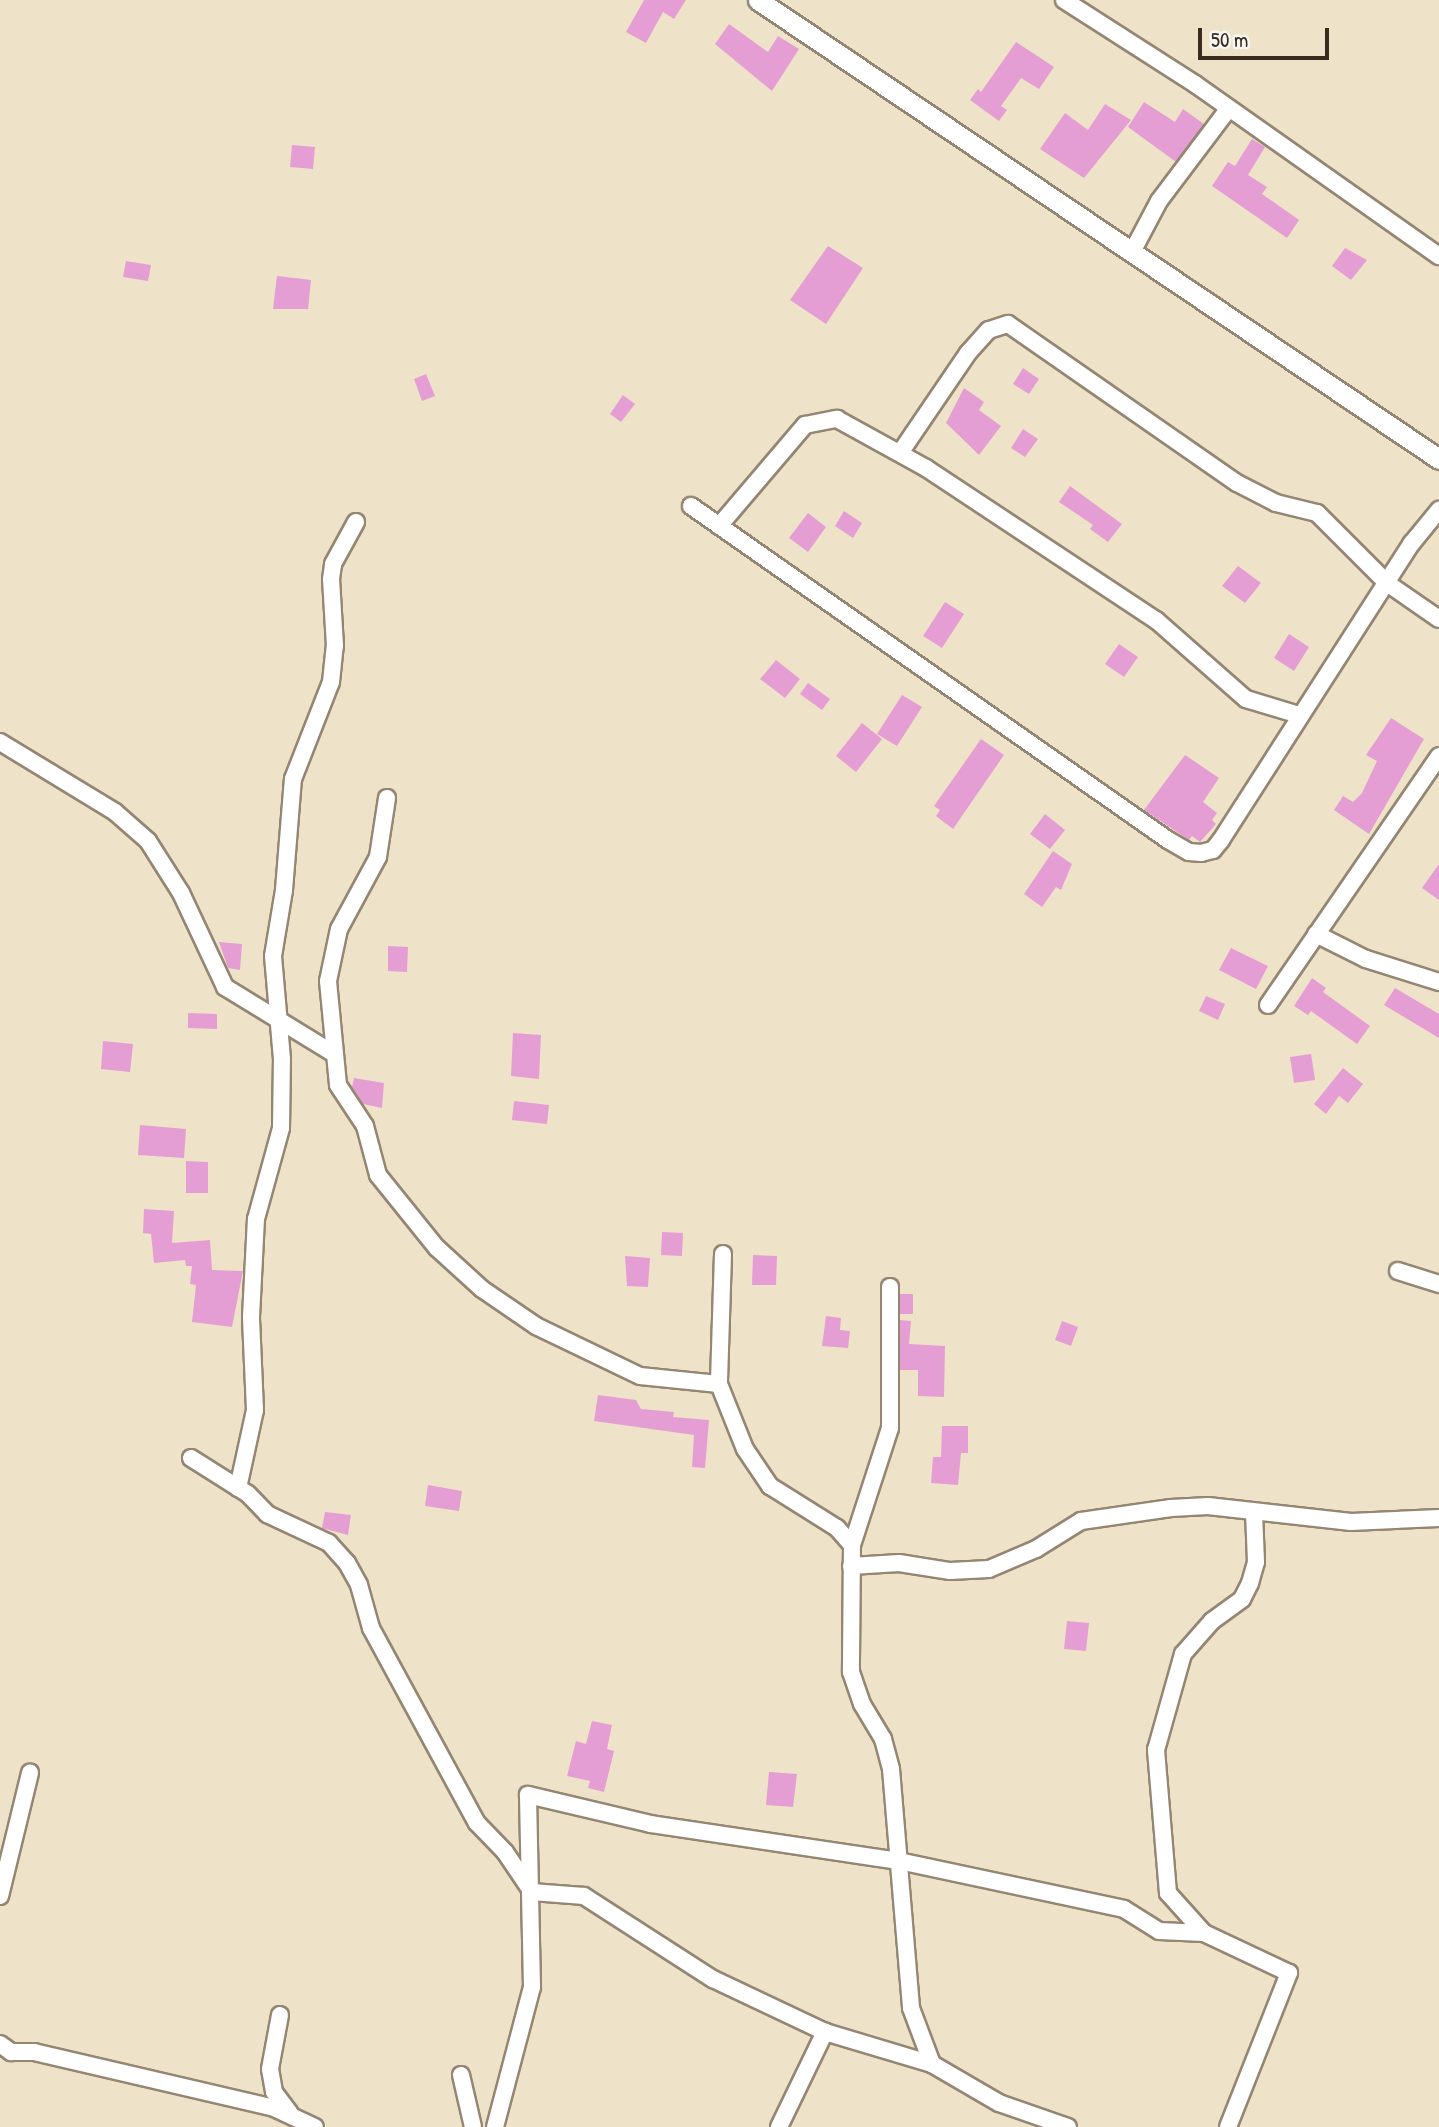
<!DOCTYPE html>
<style>
body{margin:0}
#map{position:relative;width:1439px;height:2127px;overflow:hidden;background:#eee3c8;font-family:"Patrick Hand",sans-serif}
div>[style]{position:absolute}
[style*='--x']{left:calc(var(--x)*1px);top:calc(var(--y)*1px);width:calc(var(--w)*1px);rotate:calc(var(--a)*1deg)}
.building>*{inset:0;background:#e59ed3}
.roads{filter:drop-shadow(2px 0 #948673) drop-shadow(-2px 0 #948673) drop-shadow(0 2px #948673) drop-shadow(0 -2px #948673)}
.minor>*{height:16px;margin:-8px;padding:0 8px;transform-origin:8px;border-radius:8px;background:#fff}
.tertiary>*{height:19px;margin:-9.5px;padding:0 9.5px;transform-origin:9.5px;border-radius:9.5px;background:#fff}
span{translate:-50% -50%;white-space:nowrap;text-align:center;line-height:1.15;-webkit-text-stroke:6px #f6f6f2;paint-order:stroke}
.scale{position:absolute;left:1198px;top:28px;width:131px;height:32px;box-sizing:border-box;border:4px solid #3b2a1e;border-top:0;padding-left:9px;font-size:21px;line-height:24px;white-space:nowrap;color:#3b2a1e;-webkit-text-stroke:5px #f6f6f2;paint-order:stroke}
</style>
<div id="map">
<div class="building">
<div style="clip-path:polygon(644px 0,686px 0,674px 19px,663px 12px,646px 43px,626px 32px)"></div>
<div style="clip-path:polygon(729px 24px,768px 52px,778px 36px,799px 49px,772px 91px,715px 44px)"></div>
<div style="clip-path:polygon(1016px 42px,1054px 67px,1039px 89px,1021px 78px,1001px 106px,1007px 110px,999px 121px,970px 100px,978px 89px,981px 92px)"></div>
<div style="clip-path:polygon(1144px 102px,1175px 122px,1183px 109px,1204px 124px,1176px 162px,1128px 127px)"></div>
<div style="clip-path:polygon(1105px 104px,1131px 120px,1084px 178px,1040px 149px,1065px 113px,1088px 130px)"></div>
<div style="clip-path:polygon(1252px 139px,1265px 147px,1248px 175px,1267px 187px,1262px 194px,1299px 220px,1287px 238px,1212px 186px,1228px 162px,1235px 166px)"></div>
<div style="clip-path:polygon(292px 145px,315px 147px,313px 169px,290px 167px)"></div>
<div style="clip-path:polygon(828px 246px,863px 268px,826px 324px,790px 300px)"></div>
<div style="clip-path:polygon(1345px 248px,1367px 260px,1351px 280px,1332px 266px)"></div>
<div style="clip-path:polygon(126px 261px,151px 265px,148px 281px,123px 277px)"></div>
<div style="clip-path:polygon(277px 276px,311px 280px,308px 309px,273px 309px)"></div>
<div style="clip-path:polygon(1023px 368px,1039px 379px,1029px 394px,1013px 384px)"></div>
<div style="clip-path:polygon(426px 374px,435px 396px,422px 401px,414px 379px)"></div>
<div style="clip-path:polygon(964px 388px,984px 402px,979px 410px,1001px 426px,979px 455px,946px 423px)"></div>
<div style="clip-path:polygon(623px 395px,635px 404px,621px 422px,610px 414px)"></div>
<div style="clip-path:polygon(1023px 429px,1038px 439px,1025px 457px,1011px 448px)"></div>
<div style="clip-path:polygon(1070px 486px,1122px 524px,1108px 542px,1090px 529px,1093px 525px,1059px 502px)"></div>
<div style="clip-path:polygon(844px 511px,862px 523px,853px 538px,835px 526px)"></div>
<div style="clip-path:polygon(808px 513px,826px 527px,808px 552px,789px 538px)"></div>
<div style="clip-path:polygon(1238px 566px,1261px 583px,1245px 603px,1222px 586px)"></div>
<div style="clip-path:polygon(945px 602px,964px 614px,942px 648px,923px 636px)"></div>
<div style="clip-path:polygon(1289px 634px,1309px 647px,1294px 671px,1274px 658px)"></div>
<div style="clip-path:polygon(1119px 644px,1138px 657px,1124px 677px,1105px 664px)"></div>
<div style="clip-path:polygon(776px 660px,800px 679px,785px 698px,760px 679px)"></div>
<div style="clip-path:polygon(808px 683px,830px 699px,822px 710px,800px 694px)"></div>
<div style="clip-path:polygon(902px 695px,922px 707px,897px 746px,877px 734px)"></div>
<div style="clip-path:polygon(1391px 718px,1424px 739px,1369px 834px,1334px 810px,1343px 796px,1353px 802px,1362px 793px,1377px 761px,1366px 755px)"></div>
<div style="clip-path:polygon(862px 723px,882px 739px,856px 772px,836px 756px)"></div>
<div style="clip-path:polygon(981px 739px,1004px 755px,953px 829px,936px 816px,940px 810px,934px 806px)"></div>
<div style="clip-path:polygon(1185px 755px,1219px 778px,1203px 802px,1217px 813px,1212px 820px,1216px 824px,1200px 842px,1192px 836px,1189px 840px,1144px 810px)"></div>
<div style="clip-path:polygon(1045px 814px,1065px 830px,1050px 849px,1030px 834px)"></div>
<div style="clip-path:polygon(1053px 851px,1072px 864px,1061px 890px,1056px 887px,1042px 907px,1024px 894px)"></div>
<div style="clip-path:polygon(1439px 864px,1439px 900px,1422px 888px)"></div>
<div style="clip-path:polygon(219px 942px,242px 944px,240px 970px,228px 968px)"></div>
<div style="clip-path:polygon(388px 946px,408px 947px,407px 972px,388px 971px)"></div>
<div style="clip-path:polygon(1231px 948px,1268px 966px,1256px 989px,1219px 970px)"></div>
<div style="clip-path:polygon(1312px 978px,1326px 988px,1323px 992px,1370px 1026px,1357px 1044px,1311px 1011px,1308px 1015px,1294px 1006px)"></div>
<div style="clip-path:polygon(1395px 988px,1439px 1014px,1439px 1038px,1384px 1005px)"></div>
<div style="clip-path:polygon(1206px 996px,1225px 1004px,1218px 1020px,1199px 1011px)"></div>
<div style="clip-path:polygon(188px 1013px,217px 1014px,217px 1029px,188px 1028px)"></div>
<div style="clip-path:polygon(513px 1033px,541px 1035px,539px 1079px,511px 1076px)"></div>
<div style="clip-path:polygon(103px 1041px,133px 1044px,130px 1072px,101px 1069px)"></div>
<div style="clip-path:polygon(1311px 1054px,1315px 1080px,1294px 1083px,1290px 1057px)"></div>
<div style="clip-path:polygon(1343px 1068px,1363px 1084px,1348px 1103px,1339px 1096px,1326px 1114px,1314px 1104px)"></div>
<div style="clip-path:polygon(354px 1078px,384px 1083px,382px 1108px,363px 1104px,352px 1087px)"></div>
<div style="clip-path:polygon(514px 1101px,549px 1105px,547px 1124px,512px 1120px)"></div>
<div style="clip-path:polygon(140px 1125px,186px 1129px,184px 1158px,138px 1155px)"></div>
<div style="clip-path:polygon(186px 1161px,208px 1162px,208px 1193px,186px 1193px)"></div>
<div style="clip-path:polygon(144px 1209px,174px 1211px,172px 1243px,210px 1240px,212px 1270px,243px 1271px,232px 1327px,192px 1322px,196px 1285px,190px 1284px,192px 1266px,186px 1266px,185px 1260px,154px 1263px,151px 1234px,143px 1233px)"></div>
<div style="clip-path:polygon(662px 1232px,683px 1233px,682px 1256px,661px 1255px)"></div>
<div style="clip-path:polygon(753px 1255px,777px 1256px,776px 1285px,752px 1285px)"></div>
<div style="clip-path:polygon(625px 1256px,650px 1258px,648px 1287px,627px 1286px)"></div>
<div style="clip-path:polygon(900px 1294px,913px 1294px,913px 1314px,900px 1314px)"></div>
<div style="clip-path:polygon(826px 1316px,841px 1318px,840px 1330px,850px 1331px,848px 1348px,822px 1346px)"></div>
<div style="clip-path:polygon(900px 1320px,911px 1321px,909px 1344px,945px 1346px,944px 1397px,918px 1396px,918px 1370px,900px 1370px)"></div>
<div style="clip-path:polygon(1062px 1321px,1078px 1327px,1071px 1346px,1055px 1340px)"></div>
<div style="clip-path:polygon(598px 1395px,636px 1400px,641px 1409px,674px 1412px,673px 1417px,709px 1420px,705px 1468px,692px 1467px,694px 1435px,594px 1421px)"></div>
<div style="clip-path:polygon(942px 1426px,968px 1426px,968px 1453px,961px 1453px,958px 1485px,931px 1483px,933px 1457px,941px 1457px)"></div>
<div style="clip-path:polygon(428px 1485px,462px 1491px,459px 1511px,425px 1506px)"></div>
<div style="clip-path:polygon(325px 1512px,351px 1515px,348px 1535px,322px 1528px)"></div>
<div style="clip-path:polygon(1067px 1621px,1089px 1623px,1086px 1651px,1064px 1649px)"></div>
<div style="clip-path:polygon(592px 1721px,612px 1725px,607px 1749px,614px 1751px,604px 1792px,588px 1788px,590px 1781px,567px 1776px,576px 1741px,586px 1744px)"></div>
<div style="clip-path:polygon(769px 1772px,797px 1774px,793px 1807px,766px 1805px)"></div>
</div>
<div class="roads">
<div class="minor">
<div style="--x:1064;--y:0;--w:156;--a:32.7"></div>
<div style="--x:1195;--y:84;--w:299;--a:35.2"></div>
<div style="--x:1132;--y:252;--w:58;--a:-62.1"></div>
<div style="--x:1159;--y:201;--w:116;--a:-53"></div>
<div style="--x:900;--y:453;--w:121;--a:-55.8"></div>
<div style="--x:968;--y:353;--w:31;--a:-48"></div>
<div style="--x:989;--y:330;--w:20;--a:-18"></div>
<div style="--x:1008;--y:324;--w:279;--a:34.8"></div>
<div style="--x:1237;--y:483;--w:44;--a:27.1"></div>
<div style="--x:1276;--y:503;--w:42;--a:13.7"></div>
<div style="--x:1317;--y:513;--w:99;--a:45"></div>
<div style="--x:1387;--y:583;--w:63;--a:34.7"></div>
<div style="--x:691;--y:506;--w:582;--a:35"></div>
<div style="--x:1168;--y:840;--w:24;--a:30"></div>
<div style="--x:1189;--y:852;--w:12;--a:5"></div>
<div style="--x:1201;--y:853;--w:12;--a:-14"></div>
<div style="--x:1213;--y:850;--w:13;--a:-51"></div>
<div style="--x:1221;--y:840;--w:353;--a:-57.3"></div>
<div style="--x:1412;--y:543;--w:43;--a:-50.7"></div>
<div style="--x:719;--y:526;--w:133;--a:-49.6"></div>
<div style="--x:805;--y:425;--w:33;--a:-11"></div>
<div style="--x:837;--y:419;--w:102;--a:28.8"></div>
<div style="--x:926;--y:468;--w:276;--a:33.5"></div>
<div style="--x:1156;--y:620;--w:120;--a:41.3"></div>
<div style="--x:1246;--y:699;--w:55;--a:16.8"></div>
<div style="--x:0;--y:742;--w:135;--a:31.3"></div>
<div style="--x:115;--y:812;--w:44;--a:41.3"></div>
<div style="--x:148;--y:841;--w:62;--a:57.6"></div>
<div style="--x:181;--y:893;--w:104;--a:64.9"></div>
<div style="--x:225;--y:987;--w:124;--a:31.5"></div>
<div style="--x:387;--y:798;--w:60;--a:98.7"></div>
<div style="--x:378;--y:857;--w:82;--a:118.4"></div>
<div style="--x:339;--y:929;--w:53;--a:101.9"></div>
<div style="--x:328;--y:981;--w:104;--a:84.5"></div>
<div style="--x:338;--y:1085;--w:49;--a:56.6"></div>
<div style="--x:365;--y:1126;--w:51;--a:75.1"></div>
<div style="--x:378;--y:1175;--w:94;--a:51.1"></div>
<div style="--x:437;--y:1248;--w:61;--a:42.3"></div>
<div style="--x:482;--y:1289;--w:65;--a:34.4"></div>
<div style="--x:536;--y:1326;--w:115;--a:25.7"></div>
<div style="--x:640;--y:1376;--w:79;--a:5.8"></div>
<div style="--x:1316;--y:934;--w:56;--a:26.6"></div>
<div style="--x:1366;--y:959;--w:77;--a:17.5"></div>
<div style="--x:1268;--y:1005;--w:302;--a:-55.5"></div>
<div style="--x:723;--y:1254;--w:130;--a:91.8"></div>
<div style="--x:719;--y:1384;--w:70;--a:68.2"></div>
<div style="--x:745;--y:1449;--w:45;--a:56"></div>
<div style="--x:770;--y:1486;--w:79;--a:32.1"></div>
<div style="--x:837;--y:1528;--w:23;--a:49"></div>
<div style="--x:852;--y:1545;--w:127;--a:90.5"></div>
<div style="--x:851;--y:1672;--w:34;--a:71"></div>
<div style="--x:862;--y:1704;--w:41;--a:59"></div>
<div style="--x:883;--y:1739;--w:31;--a:75"></div>
<div style="--x:891;--y:1769;--w:240;--a:85.2"></div>
<div style="--x:911;--y:2008;--w:60;--a:69.4"></div>
<div style="--x:1398;--y:1271;--w:43;--a:17.6"></div>
<div style="--x:191;--y:1458;--w:67;--a:32.3"></div>
<div style="--x:248;--y:1494;--w:28;--a:46"></div>
<div style="--x:267;--y:1514;--w:68;--a:25.1"></div>
<div style="--x:329;--y:1543;--w:27;--a:48"></div>
<div style="--x:347;--y:1563;--w:25;--a:61"></div>
<div style="--x:359;--y:1585;--w:45;--a:74.4"></div>
<div style="--x:371;--y:1628;--w:222;--a:61.5"></div>
<div style="--x:477;--y:1823;--w:40;--a:46"></div>
<div style="--x:505;--y:1852;--w:48;--a:56"></div>
<div style="--x:532;--y:1892;--w:52;--a:4.4"></div>
<div style="--x:584;--y:1896;--w:153;--a:32.8"></div>
<div style="--x:713;--y:1979;--w:124;--a:25.3"></div>
<div style="--x:825;--y:2032;--w:112;--a:16.7"></div>
<div style="--x:932;--y:2064;--w:78;--a:30.2"></div>
<div style="--x:999;--y:2103;--w:73;--a:19.2"></div>
<div style="--x:238;--y:1488;--w:80;--a:-77.7"></div>
<div style="--x:255;--y:1410;--w:93;--a:-92.5"></div>
<div style="--x:251;--y:1317;--w:98;--a:-87.1"></div>
<div style="--x:256;--y:1219;--w:94;--a:-74.6"></div>
<div style="--x:281;--y:1128;--w:69;--a:-89.2"></div>
<div style="--x:282;--y:1059;--w:103;--a:-95"></div>
<div style="--x:273;--y:956;--w:67;--a:-80.5"></div>
<div style="--x:284;--y:890;--w:111;--a:-85.4"></div>
<div style="--x:293;--y:779;--w:104;--a:-68.6"></div>
<div style="--x:331;--y:682;--w:36;--a:-84"></div>
<div style="--x:335;--y:646;--w:67;--a:-93.4"></div>
<div style="--x:331;--y:579;--w:15;--a:-82"></div>
<div style="--x:333;--y:564;--w:48;--a:-61.3"></div>
<div style="--x:852;--y:1545;--w:123;--a:-72"></div>
<div style="--x:890;--y:1428;--w:141;--a:-90"></div>
<div style="--x:851;--y:1566;--w:48;--a:-3.6"></div>
<div style="--x:899;--y:1563;--w:52;--a:8.9"></div>
<div style="--x:950;--y:1571;--w:39;--a:-3"></div>
<div style="--x:989;--y:1569;--w:51;--a:-23.1"></div>
<div style="--x:1036;--y:1549;--w:53;--a:-31.9"></div>
<div style="--x:1081;--y:1521;--w:91;--a:-8.2"></div>
<div style="--x:1171;--y:1508;--w:37;--a:-3"></div>
<div style="--x:1208;--y:1506;--w:144;--a:6.4"></div>
<div style="--x:1351;--y:1522;--w:88;--a:-2.6"></div>
<div style="--x:0;--y:1896;--w:127;--a:-76.3"></div>
<div style="--x:280;--y:2015;--w:55;--a:100.5"></div>
<div style="--x:270;--y:2069;--w:23;--a:80"></div>
<div style="--x:274;--y:2092;--w:26;--a:53"></div>
<div style="--x:0;--y:2044;--w:14;--a:36"></div>
<div style="--x:11;--y:2052;--w:23;--a:0"></div>
<div style="--x:34;--y:2052;--w:246;--a:13.1"></div>
<div style="--x:274;--y:2108;--w:45;--a:24.9"></div>
<div style="--x:461;--y:2075;--w:53;--a:77"></div>
<div style="--x:495;--y:2127;--w:145;--a:-75.2"></div>
<div style="--x:532;--y:1987;--w:192;--a:-91.2"></div>
<div style="--x:528;--y:1795;--w:126;--a:13.3"></div>
<div style="--x:651;--y:1824;--w:251;--a:8.5"></div>
<div style="--x:899;--y:1861;--w:230;--a:12"></div>
<div style="--x:1124;--y:1909;--w:41;--a:32.2"></div>
<div style="--x:1159;--y:1931;--w:45;--a:2.5"></div>
<div style="--x:779;--y:2127;--w:106;--a:-64.2"></div>
<div style="--x:1228;--y:2127;--w:166;--a:-68.4"></div>
<div style="--x:1289;--y:1973;--w:94;--a:-154.8"></div>
<div style="--x:1204;--y:1933;--w:54;--a:-132"></div>
<div style="--x:1168;--y:1893;--w:144;--a:-94.8"></div>
<div style="--x:1156;--y:1750;--w:100;--a:-74.3"></div>
<div style="--x:1183;--y:1654;--w:44;--a:-48.7"></div>
<div style="--x:1212;--y:1621;--w:37;--a:-36"></div>
<div style="--x:1242;--y:1599;--w:18;--a:-63"></div>
<div style="--x:1250;--y:1583;--w:22;--a:-74"></div>
<div style="--x:1256;--y:1562;--w:50;--a:-92.3"></div>
</div>
<div class="tertiary">
<div style="--x:758;--y:0;--w:821;--a:33.98"></div>
</div>
</div>
<div class="scale">50 m</div>
</div>
